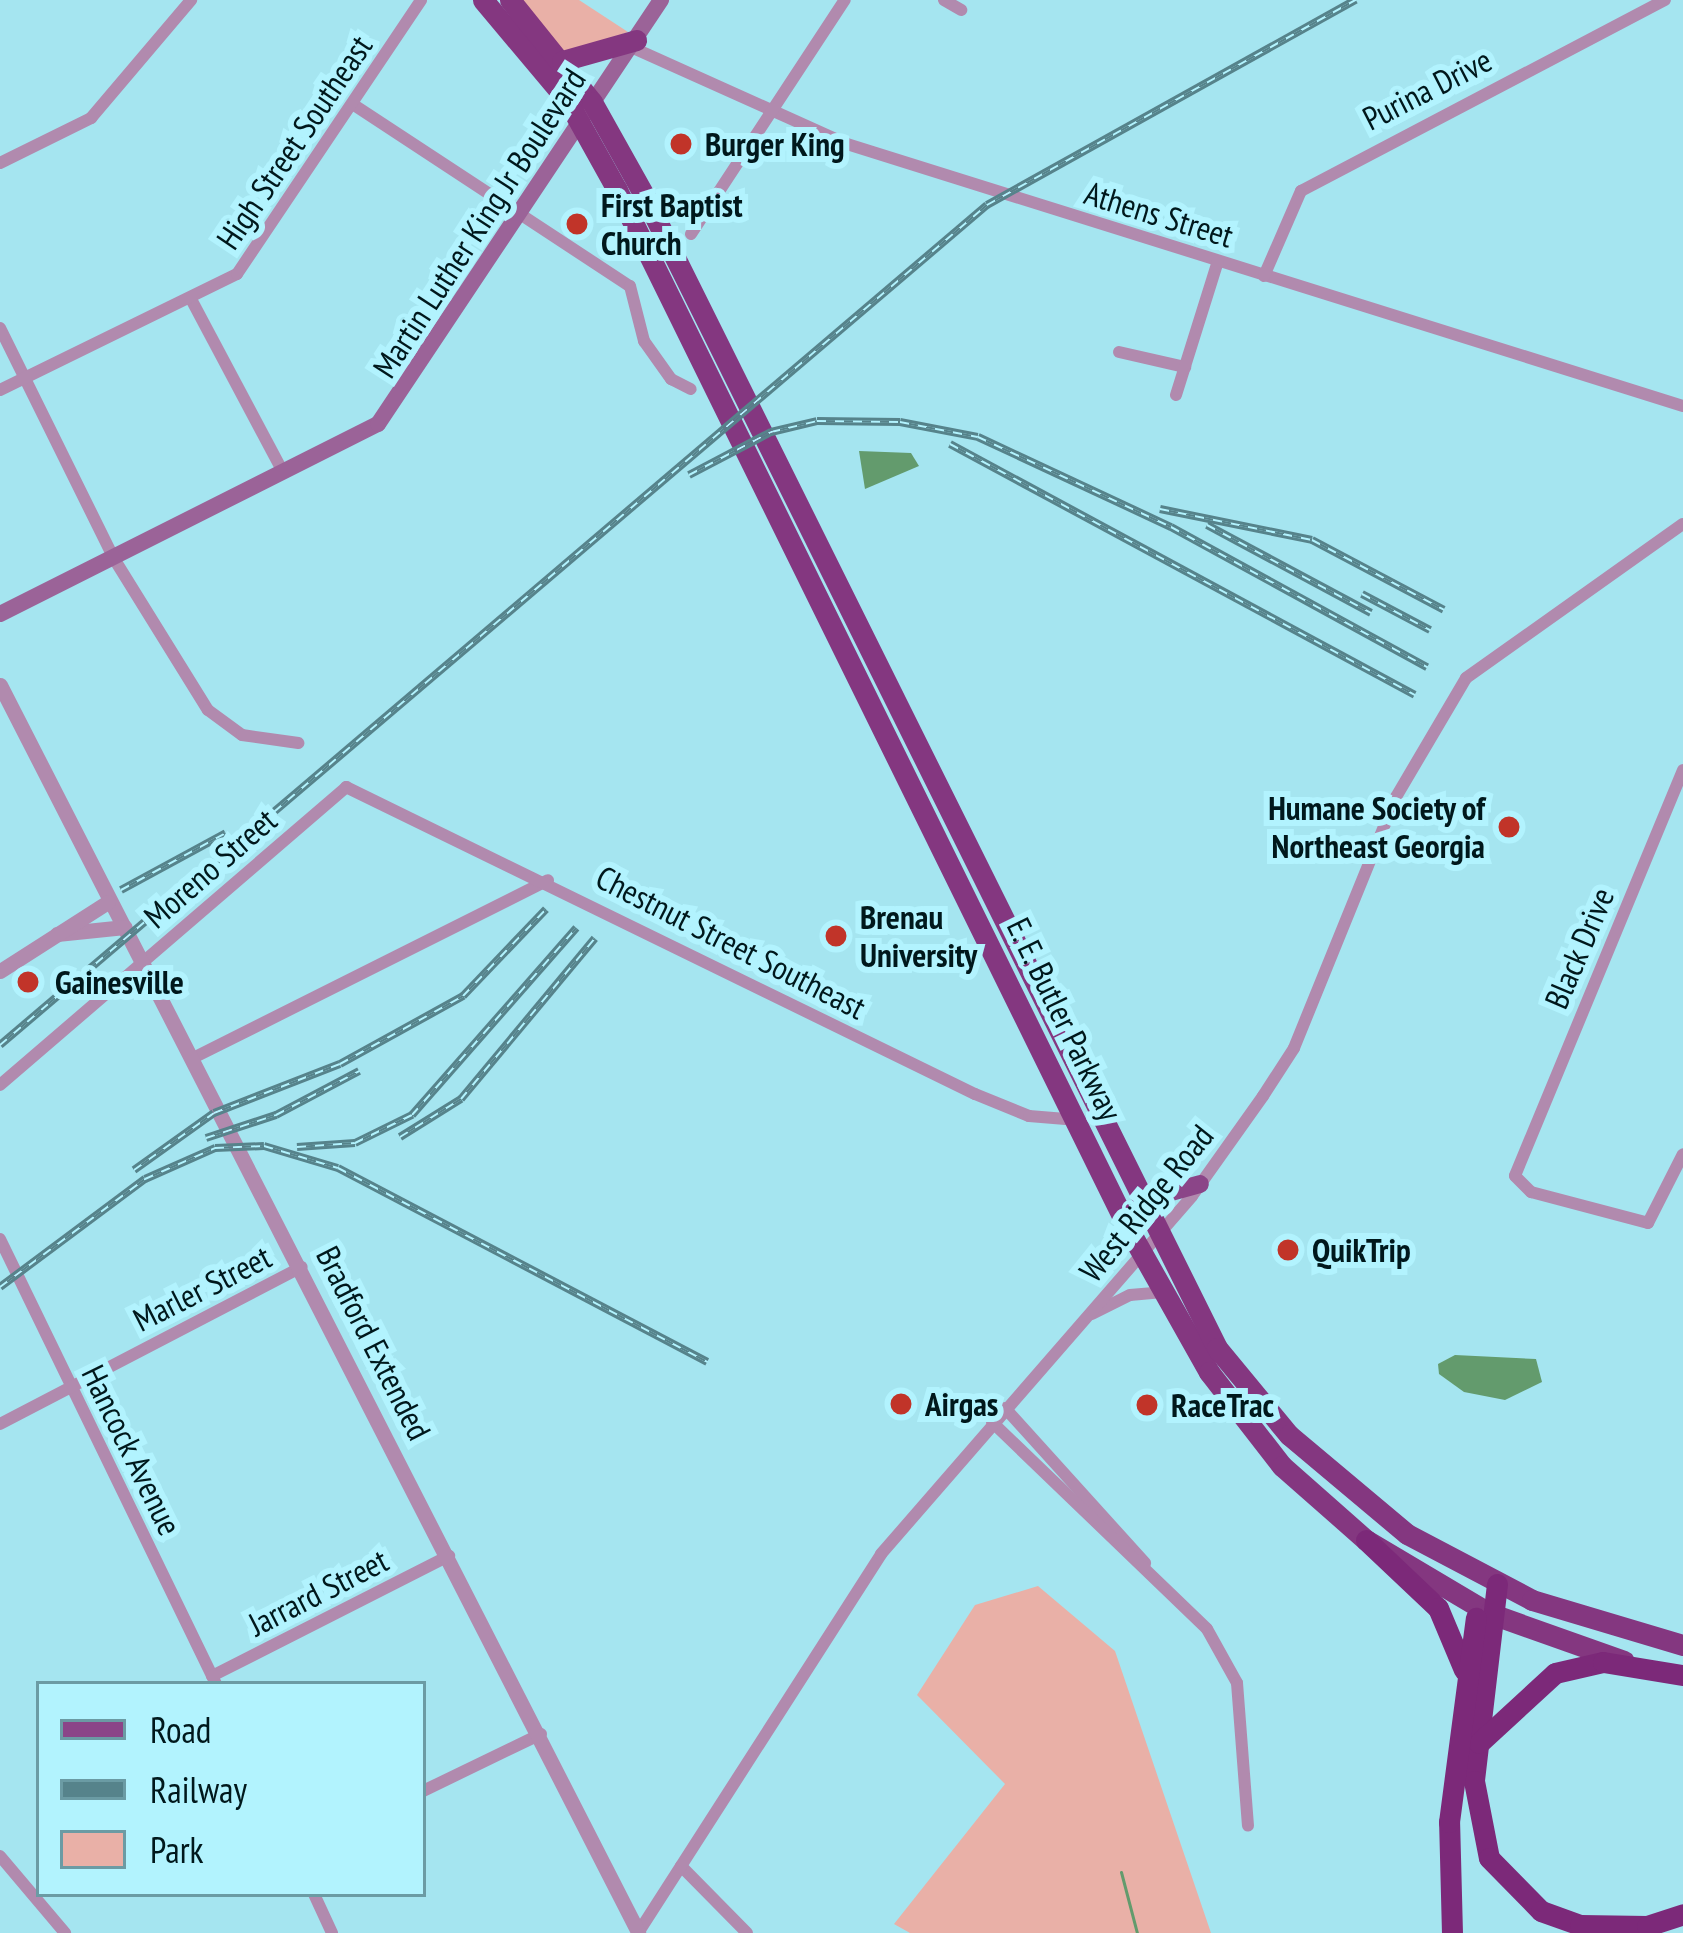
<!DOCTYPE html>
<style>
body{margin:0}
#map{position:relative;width:1683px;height:1933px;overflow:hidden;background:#a5e5f0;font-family:"PT Sans Narrow",sans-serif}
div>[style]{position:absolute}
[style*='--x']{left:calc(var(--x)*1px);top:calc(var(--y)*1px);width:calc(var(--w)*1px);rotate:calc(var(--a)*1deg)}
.green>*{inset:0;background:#e9b0a7}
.water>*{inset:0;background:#639b6d}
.stream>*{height:3px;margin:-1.5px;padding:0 1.5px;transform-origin:1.5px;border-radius:1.5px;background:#639b6d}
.minor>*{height:12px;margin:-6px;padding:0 6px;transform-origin:6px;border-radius:6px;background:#b18aae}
.tertiary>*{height:15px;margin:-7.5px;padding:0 7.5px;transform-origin:7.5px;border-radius:7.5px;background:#b18aae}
.secondary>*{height:16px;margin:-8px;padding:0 8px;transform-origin:8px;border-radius:8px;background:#9b6398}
.primary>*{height:18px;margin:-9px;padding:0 9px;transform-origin:9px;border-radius:9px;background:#8b4588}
.trunk>*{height:21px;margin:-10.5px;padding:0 10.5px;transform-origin:10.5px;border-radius:10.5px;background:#843780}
.motorway>*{height:21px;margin:-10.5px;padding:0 10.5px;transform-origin:10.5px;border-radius:10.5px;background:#7c2979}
.rail>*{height:8px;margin-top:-4px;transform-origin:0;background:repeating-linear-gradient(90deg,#b2f3fe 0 9px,#56838b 0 18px);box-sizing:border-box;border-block:3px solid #56838b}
.dots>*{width:33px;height:33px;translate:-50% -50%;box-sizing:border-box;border:6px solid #b2f3fe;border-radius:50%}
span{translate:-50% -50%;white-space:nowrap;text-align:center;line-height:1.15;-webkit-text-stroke:12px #b2f3fe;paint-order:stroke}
.street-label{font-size:33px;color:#00181c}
.poi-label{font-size:33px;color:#00181c;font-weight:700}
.left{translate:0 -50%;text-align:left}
.right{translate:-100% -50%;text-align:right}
.legend{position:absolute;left:36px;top:1681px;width:390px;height:216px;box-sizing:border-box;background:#b2f3fe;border:3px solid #6b9ba4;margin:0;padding:15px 21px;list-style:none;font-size:36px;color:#00181c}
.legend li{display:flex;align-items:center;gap:24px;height:60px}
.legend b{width:60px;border:3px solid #6b9ba4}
</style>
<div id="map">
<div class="green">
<div style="clip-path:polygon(517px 0,579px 0,628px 32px,566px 55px)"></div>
<div style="clip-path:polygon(1038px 1586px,1115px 1651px,1211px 1933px,910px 1933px,894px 1924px,1005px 1784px,917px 1695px,975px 1605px)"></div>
</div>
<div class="water">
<div style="clip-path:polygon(859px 451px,911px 453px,919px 466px,865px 489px)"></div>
<div style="clip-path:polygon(1455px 1355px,1536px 1359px,1542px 1382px,1505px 1400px,1464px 1392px,1439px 1374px,1438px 1364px)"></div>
</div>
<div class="stream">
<div style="--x:1121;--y:1872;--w:63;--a:75.3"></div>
</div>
<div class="minor">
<div style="--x:944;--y:0;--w:20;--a:30"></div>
<div style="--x:631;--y:47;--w:237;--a:24.2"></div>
<div style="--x:847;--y:144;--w:876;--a:17.4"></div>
<div style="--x:354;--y:105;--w:330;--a:33.3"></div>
<div style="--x:630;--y:286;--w:57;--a:75.7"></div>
<div style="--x:644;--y:341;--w:47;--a:54.6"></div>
<div style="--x:671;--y:379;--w:22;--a:27"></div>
<div style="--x:0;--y:163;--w:102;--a:-26.3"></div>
<div style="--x:91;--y:118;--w:155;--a:-49.7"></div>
<div style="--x:691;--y:234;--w:280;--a:-56.7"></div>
<div style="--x:1264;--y:276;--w:93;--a:-66.5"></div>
<div style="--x:1301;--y:191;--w:411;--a:-27.7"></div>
<div style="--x:191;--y:299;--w:196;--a:62"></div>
<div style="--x:0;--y:328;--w:255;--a:63.7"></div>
<div style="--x:113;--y:557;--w:180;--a:58.2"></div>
<div style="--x:208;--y:710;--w:42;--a:36.3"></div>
<div style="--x:242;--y:735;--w:57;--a:8.1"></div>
<div style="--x:1119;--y:352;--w:68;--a:12.8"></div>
<div style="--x:0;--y:390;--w:264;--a:-26.1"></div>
<div style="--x:237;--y:274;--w:330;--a:-56.1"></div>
<div style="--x:1176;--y:395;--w:140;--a:-72.6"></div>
<div style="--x:1683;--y:770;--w:439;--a:112.5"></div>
<div style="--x:1515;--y:1176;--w:23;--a:45"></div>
<div style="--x:1531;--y:1192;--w:121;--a:14.8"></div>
<div style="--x:1648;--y:1223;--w:77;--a:-63.1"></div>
<div style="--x:193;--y:1058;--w:397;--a:-26.6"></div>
<div style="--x:0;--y:1085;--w:457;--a:-40.7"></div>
<div style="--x:346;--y:787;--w:700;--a:26.02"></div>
<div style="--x:975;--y:1094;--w:58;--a:22.2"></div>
<div style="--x:1029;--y:1116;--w:49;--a:4.7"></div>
<div style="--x:0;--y:1239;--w:495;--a:64.1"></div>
<div style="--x:1092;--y:1314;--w:42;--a:-26.6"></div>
<div style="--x:1130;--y:1295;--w:33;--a:-5"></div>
<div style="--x:1005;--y:1408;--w:209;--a:47.9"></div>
<div style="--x:992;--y:1422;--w:298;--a:43.9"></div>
<div style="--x:1207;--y:1629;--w:62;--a:60.9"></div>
<div style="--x:1237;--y:1683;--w:143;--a:85.6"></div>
<div style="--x:0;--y:1424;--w:340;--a:-27.5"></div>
<div style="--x:212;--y:1676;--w:266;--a:-26.9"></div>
<div style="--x:423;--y:1791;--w:131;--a:-25.8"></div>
<div style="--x:0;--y:1856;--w:101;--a:49.8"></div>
<div style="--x:681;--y:1866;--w:94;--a:45.4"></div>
<div style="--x:314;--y:1894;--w:43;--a:65.2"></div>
<div style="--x:638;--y:1933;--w:450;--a:-57.3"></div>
<div style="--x:881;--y:1554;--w:474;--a:-49"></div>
<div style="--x:1192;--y:1196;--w:123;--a:-54.6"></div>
<div style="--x:1263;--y:1096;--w:57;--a:-57.1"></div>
<div style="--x:1294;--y:1048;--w:271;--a:-67.9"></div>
<div style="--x:1396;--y:797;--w:138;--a:-59.5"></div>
<div style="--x:1466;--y:678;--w:266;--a:-35.4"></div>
</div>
<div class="tertiary">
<div style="--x:0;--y:685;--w:1401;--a:62.9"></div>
<div style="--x:57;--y:934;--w:68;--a:-5.9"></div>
<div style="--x:0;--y:971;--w:128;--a:-32.6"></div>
</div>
<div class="secondary">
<div style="--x:0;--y:614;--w:423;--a:-26.7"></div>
<div style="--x:378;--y:424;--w:510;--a:-56.28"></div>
</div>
<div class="primary">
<div style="--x:1142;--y:1200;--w:60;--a:-15.4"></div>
</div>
<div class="trunk">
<div style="--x:483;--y:0;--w:131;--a:50"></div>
<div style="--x:567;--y:100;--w:103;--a:60.9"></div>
<div style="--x:617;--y:190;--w:1159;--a:63.79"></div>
<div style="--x:1129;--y:1230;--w:163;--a:60.6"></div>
<div style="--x:1209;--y:1372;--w:119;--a:52.2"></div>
<div style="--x:1282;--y:1466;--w:112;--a:41.4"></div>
<div style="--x:1366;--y:1540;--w:143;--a:30.7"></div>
<div style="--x:1489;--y:1613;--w:143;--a:19.6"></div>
<div style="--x:510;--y:0;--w:131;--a:51.2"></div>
<div style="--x:592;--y:102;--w:109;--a:60.8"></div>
<div style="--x:645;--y:197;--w:1285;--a:63.57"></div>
<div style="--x:1217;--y:1348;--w:113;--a:50.4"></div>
<div style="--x:1289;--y:1435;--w:154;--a:40"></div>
<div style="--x:1407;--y:1534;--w:141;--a:27.8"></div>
<div style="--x:1532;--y:1600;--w:158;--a:16.6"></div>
<div style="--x:562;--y:61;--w:77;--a:-15.8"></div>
</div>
<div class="motorway">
<div style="--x:1366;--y:1540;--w:99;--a:43.4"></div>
<div style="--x:1438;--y:1608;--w:67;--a:67.2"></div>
<div style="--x:1497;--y:1584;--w:198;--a:96.7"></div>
<div style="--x:1474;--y:1781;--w:78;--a:79"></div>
<div style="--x:1489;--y:1858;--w:74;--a:45.5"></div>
<div style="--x:1541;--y:1911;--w:41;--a:19.7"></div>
<div style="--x:1580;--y:1925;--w:67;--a:0.9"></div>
<div style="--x:1647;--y:1926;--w:38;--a:-18"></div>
<div style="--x:1479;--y:1743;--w:103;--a:-42.6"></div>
<div style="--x:1555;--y:1673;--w:49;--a:-12.9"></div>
<div style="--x:1603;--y:1662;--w:80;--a:9.3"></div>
<div style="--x:1452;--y:1933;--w:111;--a:-91.5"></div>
<div style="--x:1449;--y:1822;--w:206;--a:-82.5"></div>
</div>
<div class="rail">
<div style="--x:950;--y:444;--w:528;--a:28.36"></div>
<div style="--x:689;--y:475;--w:93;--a:-27.7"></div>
<div style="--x:771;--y:432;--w:47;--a:-13.4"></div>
<div style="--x:817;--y:421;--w:83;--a:0.7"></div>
<div style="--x:900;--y:422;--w:79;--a:10.9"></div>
<div style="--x:978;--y:437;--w:213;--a:25"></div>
<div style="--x:1171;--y:527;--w:292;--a:28.7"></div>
<div style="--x:1160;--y:509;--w:155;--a:11.5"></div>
<div style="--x:1312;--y:540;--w:149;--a:27.9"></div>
<div style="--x:1207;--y:525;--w:186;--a:28.2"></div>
<div style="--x:1362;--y:594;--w:77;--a:27.9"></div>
<div style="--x:121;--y:890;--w:119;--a:-28.5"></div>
<div style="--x:0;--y:1045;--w:1296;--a:-40.4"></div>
<div style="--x:987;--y:205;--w:422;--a:-29.1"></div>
<div style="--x:400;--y:1137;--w:72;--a:-31.9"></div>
<div style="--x:461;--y:1099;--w:209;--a:-50.2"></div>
<div style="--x:206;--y:1138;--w:74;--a:-18.2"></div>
<div style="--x:276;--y:1115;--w:94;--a:-27.9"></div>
<div style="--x:297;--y:1147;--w:58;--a:-3.9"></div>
<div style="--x:355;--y:1143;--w:64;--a:-26.2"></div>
<div style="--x:412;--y:1115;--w:249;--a:-48.7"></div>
<div style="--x:134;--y:1170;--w:98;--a:-35.5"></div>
<div style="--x:214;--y:1113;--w:135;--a:-21.3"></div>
<div style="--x:340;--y:1064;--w:141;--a:-28.9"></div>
<div style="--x:463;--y:996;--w:120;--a:-46.3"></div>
<div style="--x:0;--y:1287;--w:181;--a:-36.7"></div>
<div style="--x:145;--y:1179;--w:77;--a:-23.9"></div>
<div style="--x:215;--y:1148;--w:49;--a:-2.3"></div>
<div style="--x:264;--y:1146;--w:77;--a:16.6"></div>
<div style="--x:338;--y:1168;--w:417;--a:27.7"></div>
</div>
<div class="dots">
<div style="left:681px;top:144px;background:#c13429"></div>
<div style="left:577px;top:224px;background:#c13429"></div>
<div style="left:1509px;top:827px;background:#c13429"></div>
<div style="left:836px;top:936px;background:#c13429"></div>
<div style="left:28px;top:982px;background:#c13429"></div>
<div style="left:1288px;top:1250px;background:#c13429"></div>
<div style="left:901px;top:1404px;background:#c13429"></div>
<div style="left:1147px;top:1405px;background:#c13429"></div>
</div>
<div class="street-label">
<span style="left:1427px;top:89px;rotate:-27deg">Purina Drive</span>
<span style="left:294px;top:142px;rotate:-56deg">High Street Southeast</span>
<span style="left:1159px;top:214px;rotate:17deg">Athens Street</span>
<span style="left:479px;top:223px;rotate:-57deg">Martin Luther King Jr Boulevard</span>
<span style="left:210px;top:868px;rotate:-41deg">Moreno Street</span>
<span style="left:731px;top:942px;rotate:27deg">Chestnut Street Southeast</span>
<span style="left:1579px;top:948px;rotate:-67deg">Black Drive</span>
<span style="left:1065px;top:1019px;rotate:64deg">E. E. Butler Parkway</span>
<span style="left:1146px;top:1203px;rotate:-51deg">West Ridge Road</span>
<span style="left:202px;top:1288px;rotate:-27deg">Marler Street</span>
<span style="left:374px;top:1343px;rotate:63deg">Bradford Extended</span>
<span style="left:132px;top:1450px;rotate:64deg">Hancock Avenue</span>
<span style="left:318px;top:1592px;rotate:-27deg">Jarrard Street</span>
</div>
<div class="poi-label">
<span class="left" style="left:705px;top:144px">Burger King</span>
<span class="left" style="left:601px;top:224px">First Baptist<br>Church</span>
<span class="right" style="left:1485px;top:827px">Humane Society of<br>Northeast Georgia</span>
<span class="left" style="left:860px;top:936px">Brenau<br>University</span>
<span class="left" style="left:55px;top:982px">Gainesville</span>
<span class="left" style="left:1312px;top:1250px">QuikTrip</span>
<span class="left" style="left:925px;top:1404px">Airgas</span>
<span class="left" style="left:1171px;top:1405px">RaceTrac</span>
</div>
<ul class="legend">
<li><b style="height:15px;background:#8b4588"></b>Road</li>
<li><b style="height:15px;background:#56838b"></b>Railway</li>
<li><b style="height:33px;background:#e9b0a7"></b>Park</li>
</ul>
</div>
